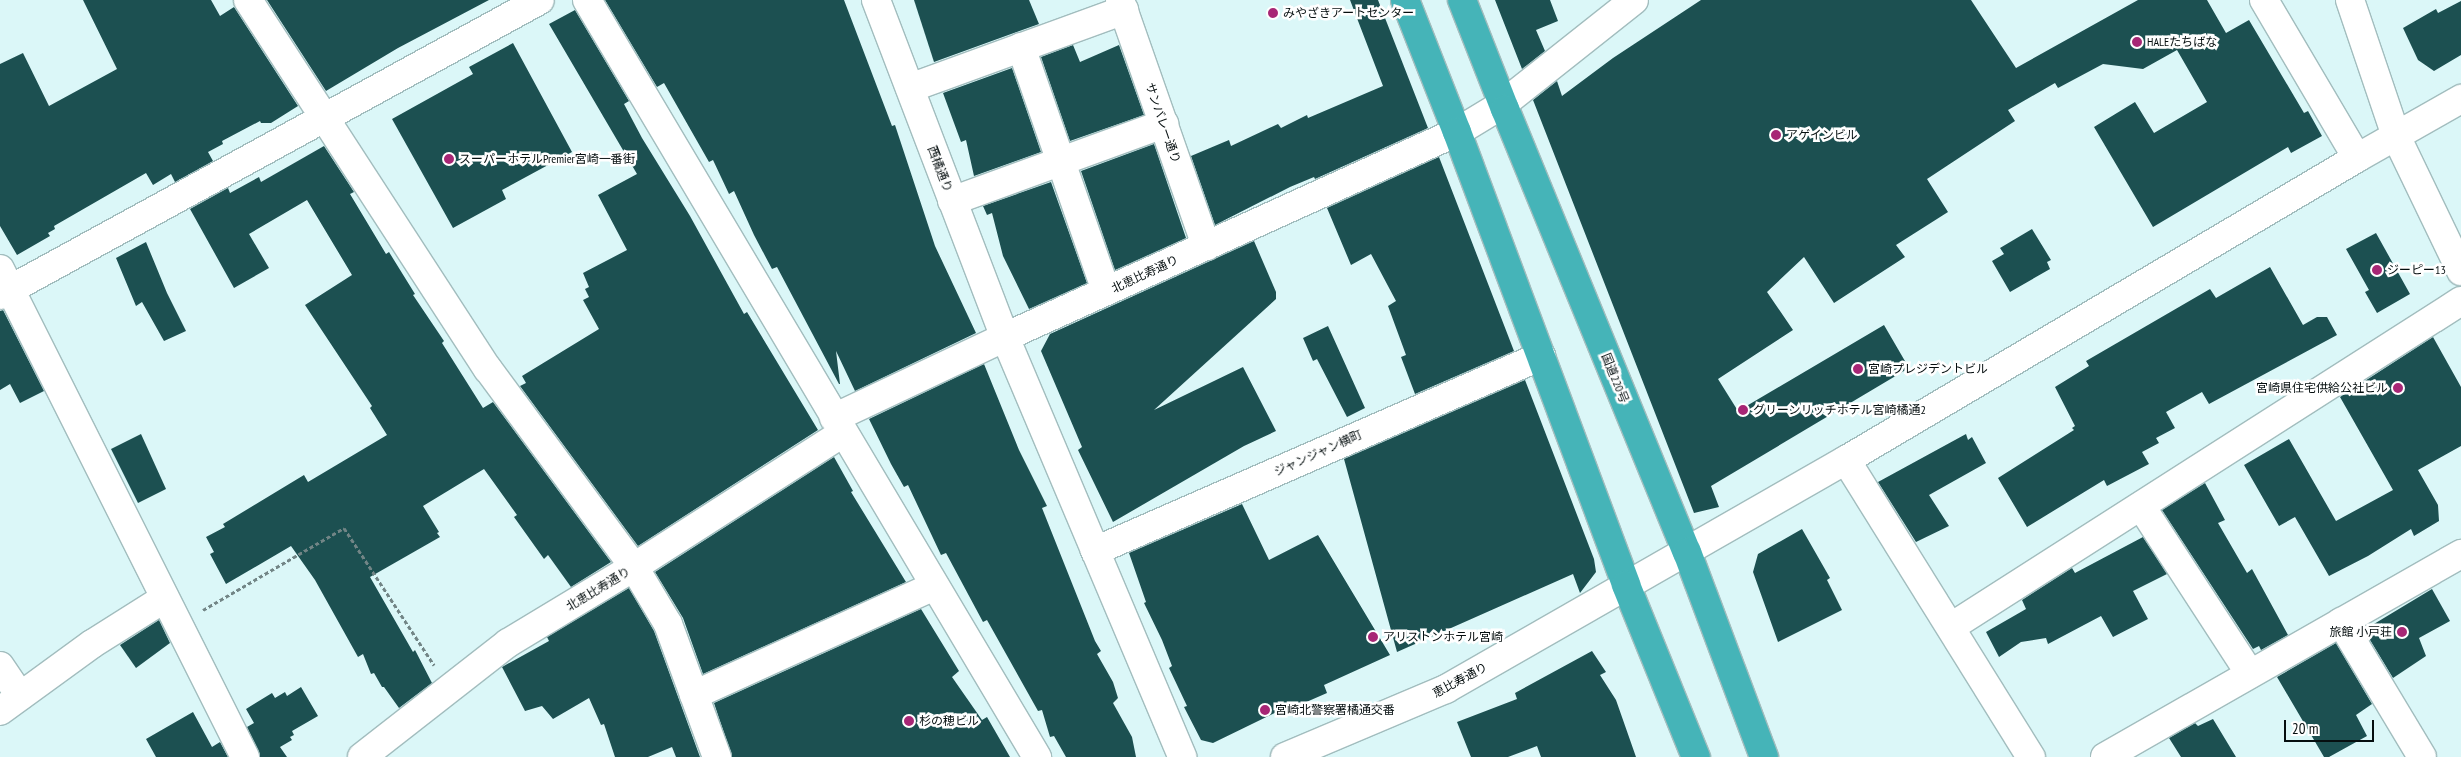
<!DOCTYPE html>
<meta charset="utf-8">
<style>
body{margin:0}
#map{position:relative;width:2461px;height:757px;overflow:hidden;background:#dbf7f8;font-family:"PT Sans Narrow","Noto Sans JP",sans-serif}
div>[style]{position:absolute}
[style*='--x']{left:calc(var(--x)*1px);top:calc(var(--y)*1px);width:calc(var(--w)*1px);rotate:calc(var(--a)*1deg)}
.building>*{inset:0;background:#1c5051}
.path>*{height:3px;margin-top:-1.5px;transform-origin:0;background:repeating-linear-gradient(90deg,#728586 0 4px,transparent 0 6.5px)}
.roads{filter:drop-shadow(1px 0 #a2bdbe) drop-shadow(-1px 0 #a2bdbe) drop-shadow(0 1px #a2bdbe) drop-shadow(0 -1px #a2bdbe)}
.minor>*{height:28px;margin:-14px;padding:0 14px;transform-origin:14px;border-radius:14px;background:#fff}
.highway>*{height:28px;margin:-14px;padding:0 14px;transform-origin:14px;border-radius:14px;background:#45b4b8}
.dots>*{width:14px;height:14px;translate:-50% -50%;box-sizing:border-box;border:2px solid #fff;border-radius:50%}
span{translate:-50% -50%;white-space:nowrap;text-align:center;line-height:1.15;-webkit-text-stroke:5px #fff;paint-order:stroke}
.poi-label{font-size:12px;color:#050e0f}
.left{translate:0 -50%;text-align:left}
.right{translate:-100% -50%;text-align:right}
.street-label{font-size:12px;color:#050e0f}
.scale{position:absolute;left:2284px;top:720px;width:90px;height:22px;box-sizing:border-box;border:2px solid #050e0f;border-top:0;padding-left:6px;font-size:15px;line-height:18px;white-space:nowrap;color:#050e0f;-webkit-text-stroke:4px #fff;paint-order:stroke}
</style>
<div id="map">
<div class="building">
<div style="clip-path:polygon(83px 0,211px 0,220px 16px,234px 7px,298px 106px,271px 123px,261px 123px,260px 121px,222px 141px,223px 144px,208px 152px,213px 161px,175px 182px,171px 174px,153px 185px,146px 173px,54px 226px,55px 229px,48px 233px,50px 236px,17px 255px,0 226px,0 64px,23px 53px,49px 106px,117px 69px)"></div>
<div style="clip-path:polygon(267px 0,489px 0,398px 48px,326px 91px)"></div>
<div style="clip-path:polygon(605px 0,844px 0,892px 126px,895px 125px,935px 246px,976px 333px,855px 391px,836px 351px,840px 384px,839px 384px,777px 267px,772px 269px,754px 235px,734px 191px,729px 194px,713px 160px,709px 162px,664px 83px,657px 87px)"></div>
<div style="clip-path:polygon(914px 0,1029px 0,1039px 24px,934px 62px)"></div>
<div style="clip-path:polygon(1350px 0,1378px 0,1428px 128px,1315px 179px,1314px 177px,1290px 187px,1215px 225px,1191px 156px,1229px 140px,1231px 146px,1278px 124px,1281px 128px,1307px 115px,1308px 118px,1383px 86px)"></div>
<div style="clip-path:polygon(1495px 0,1550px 0,1558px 21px,1536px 30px,1545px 51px,1522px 69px)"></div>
<div style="clip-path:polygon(1701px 0,1971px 0,2016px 68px,2138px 0,2207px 0,2226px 33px,2249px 20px,2304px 113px,2308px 111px,2322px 136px,2291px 153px,2288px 147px,2153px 227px,2094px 127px,2135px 102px,2154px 133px,2207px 102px,2177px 50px,2143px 69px,2103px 64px,2058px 88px,2055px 83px,2008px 110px,2015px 121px,1927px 179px,1948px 212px,1896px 245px,1905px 257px,1834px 303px,1804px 257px,1767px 292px,1793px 330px,1718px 379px,1738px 411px,1884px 325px,1909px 368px,1711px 486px,1719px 507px,1694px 513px,1533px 100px,1557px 81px,1562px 96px,1613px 58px)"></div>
<div style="clip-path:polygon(2461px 1px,2461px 55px,2434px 71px,2418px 60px,2403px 28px,2436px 9px,2438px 13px)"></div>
<div style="clip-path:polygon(575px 10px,629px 101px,624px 104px,642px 138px,690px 216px,744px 314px,747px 312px,818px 430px,638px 546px,520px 386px,526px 383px,522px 376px,599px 329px,583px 300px,589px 297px,585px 289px,589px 287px,583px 273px,627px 250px,598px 195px,637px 174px,549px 24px)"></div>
<div style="clip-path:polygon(513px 43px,572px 152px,502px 190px,506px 199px,453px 228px,392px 119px,473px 74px,469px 67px)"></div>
<div style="clip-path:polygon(1073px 45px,1080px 62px,1119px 45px,1144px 115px,1070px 141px,1041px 57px)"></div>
<div style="clip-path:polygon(1012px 68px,1041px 152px,974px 176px,966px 140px,961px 142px,943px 93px)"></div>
<div style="clip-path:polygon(1154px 144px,1186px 238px,1115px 270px,1081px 171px)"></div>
<div style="clip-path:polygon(324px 146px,354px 192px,350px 194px,386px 254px,389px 252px,415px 294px,413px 295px,444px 341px,442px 343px,483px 408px,493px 402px,611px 562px,571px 587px,548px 555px,544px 559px,514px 517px,517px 515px,484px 469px,423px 506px,439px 532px,437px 533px,440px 537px,370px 577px,413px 652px,415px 650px,432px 683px,399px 708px,384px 687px,382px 687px,374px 673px,371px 674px,363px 654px,358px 657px,315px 580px,291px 546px,226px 584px,210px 554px,214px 552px,206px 537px,225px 527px,223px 524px,304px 475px,308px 482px,387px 435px,370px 408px,372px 406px,305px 305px,352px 275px,307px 200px,249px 234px,269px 268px,234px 288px,190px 209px,228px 188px,230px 193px,259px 177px,261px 182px)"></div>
<div style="clip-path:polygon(1439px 157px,1514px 351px,1415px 394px,1401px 357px,1406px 355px,1388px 306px,1396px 301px,1371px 254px,1351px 265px,1327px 208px)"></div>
<div style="clip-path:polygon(1051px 182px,1087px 283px,1029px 309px,1003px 256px,992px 213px,987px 215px,983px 206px)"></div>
<div style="clip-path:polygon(2032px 229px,2051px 260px,2047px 262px,2050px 269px,2010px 292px,1992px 261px,2004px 254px,2000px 248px)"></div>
<div style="clip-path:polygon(2376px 233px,2410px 294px,2377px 313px,2365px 292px,2369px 290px,2346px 249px)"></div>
<div style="clip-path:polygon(1254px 241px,1276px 292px,1276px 299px,1154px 410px,1243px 367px,1276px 431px,1244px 446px,1113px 522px,1078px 450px,1082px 447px,1041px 351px,1050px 334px)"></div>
<div style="clip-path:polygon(146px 242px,167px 293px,186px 331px,164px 341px,142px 302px,136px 306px,116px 258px)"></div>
<div style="clip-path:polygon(2270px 267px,2303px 325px,2317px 317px,2327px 317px,2337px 335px,2209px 404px,2202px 392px,2166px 412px,2175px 428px,2156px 438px,2159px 443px,2142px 452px,2149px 464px,2107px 486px,2104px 480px,2027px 527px,1998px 478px,2074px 430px,2072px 428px,2075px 426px,2055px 387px,2089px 366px,2086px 361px,2210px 289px,2216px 298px)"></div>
<div style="clip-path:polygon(3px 310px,44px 391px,20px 403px,10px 384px,0 390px,0 311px)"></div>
<div style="clip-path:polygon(1328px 326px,1365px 408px,1347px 417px,1317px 359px,1313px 361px,1303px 338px)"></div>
<div style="clip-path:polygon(2433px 337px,2461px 387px,2461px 446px,2418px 470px,2438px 505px,2439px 521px,2414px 536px,2411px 529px,2368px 556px,2329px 576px,2295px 517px,2279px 526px,2244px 465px,2289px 439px,2336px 521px,2393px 490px,2340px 397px)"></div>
<div style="clip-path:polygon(984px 364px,1019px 450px,1047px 506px,1042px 508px,1095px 641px,1101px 651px,1097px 654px,1113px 682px,1118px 698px,1113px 703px,1132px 737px,1136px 757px,1066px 757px,1054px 736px,1050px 737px,1042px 710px,1038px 711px,987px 620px,983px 622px,946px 553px,941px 555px,908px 485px,904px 487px,891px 464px,869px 419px)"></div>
<div style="clip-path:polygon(1525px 380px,1594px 559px,1596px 572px,1580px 593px,1573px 574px,1397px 652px,1344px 459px)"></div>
<div style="clip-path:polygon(141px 434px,166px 489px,138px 503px,111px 449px)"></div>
<div style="clip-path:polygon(1966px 434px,1968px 440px,1972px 437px,1986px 463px,1929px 495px,1949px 526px,1916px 542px,1878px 482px)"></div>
<div style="clip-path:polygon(834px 457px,853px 491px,851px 492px,906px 582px,703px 674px,683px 618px,655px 572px)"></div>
<div style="clip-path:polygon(2205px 483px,2225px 520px,2218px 523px,2247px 573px,2252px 569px,2288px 635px,2261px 650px,2259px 646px,2253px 649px,2162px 510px)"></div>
<div style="clip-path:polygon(1242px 504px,1269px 560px,1318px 535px,1390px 655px,1324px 685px,1327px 693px,1288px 710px,1287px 707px,1213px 743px,1201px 740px,1184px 707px,1187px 706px,1169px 668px,1172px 666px,1162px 640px,1144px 603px,1146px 602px,1129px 553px)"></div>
<div style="clip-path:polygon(1802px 529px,1830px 578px,1827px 580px,1842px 610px,1778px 642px,1753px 572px,1758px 554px)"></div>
<div style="clip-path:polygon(2143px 537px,2167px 574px,2133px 591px,2148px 619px,2113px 637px,2101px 616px,2048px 644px,2046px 638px,2021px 642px,1999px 657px,1986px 632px,2026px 609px,2022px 600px,2072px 568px,2075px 573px)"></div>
<div style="clip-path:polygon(629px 588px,654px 631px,700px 757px,676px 757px,672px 747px,648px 757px,615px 757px,604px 724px,601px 725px,589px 698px,553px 719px,542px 706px,525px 711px,502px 667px,549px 641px,547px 637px)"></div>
<div style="clip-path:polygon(2432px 589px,2450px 621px,2419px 638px,2426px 656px,2393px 678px,2364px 630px)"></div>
<div style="clip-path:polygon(921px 609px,959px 671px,952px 677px,982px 720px,987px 717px,1010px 757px,732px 757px,714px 703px)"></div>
<div style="clip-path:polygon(159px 620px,170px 643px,136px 668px,120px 645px)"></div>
<div style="clip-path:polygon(2336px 643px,2372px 704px,2356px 715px,2367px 736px,2329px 757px,2324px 757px,2277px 677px)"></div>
<div style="clip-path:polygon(1592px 651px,1606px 672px,1600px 675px,1616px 700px,1636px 757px,1541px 757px,1537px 746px,1508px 757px,1471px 757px,1457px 722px,1517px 699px,1515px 693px)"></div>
<div style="clip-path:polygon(301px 687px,318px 716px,292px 731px,294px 735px,290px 737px,292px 740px,280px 747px,287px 757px,260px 757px,247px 727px,254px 723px,246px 709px,272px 693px,275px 698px,285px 692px,287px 696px)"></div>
<div style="clip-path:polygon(193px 712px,212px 747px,220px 742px,228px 757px,156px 757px,146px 739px)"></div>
<div style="clip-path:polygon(2213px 719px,2236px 757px,2181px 757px,2169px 738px,2195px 723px,2198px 726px)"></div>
</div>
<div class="path">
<div style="--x:203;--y:610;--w:163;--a:-30.2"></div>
<div style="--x:344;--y:528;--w:164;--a:56.7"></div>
</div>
<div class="roads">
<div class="minor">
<div style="--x:248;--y:0;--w:440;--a:57"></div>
<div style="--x:488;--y:369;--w:246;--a:53.6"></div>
<div style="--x:634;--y:567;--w:66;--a:59.2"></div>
<div style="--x:668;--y:624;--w:142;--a:69.8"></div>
<div style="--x:587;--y:0;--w:881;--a:59.27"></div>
<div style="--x:876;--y:0;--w:361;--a:69.1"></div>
<div style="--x:1005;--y:337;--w:456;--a:67.1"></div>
<div style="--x:1120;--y:0;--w:261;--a:70.7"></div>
<div style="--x:2264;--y:0;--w:183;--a:59.5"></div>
<div style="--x:2350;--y:0;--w:144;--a:71.3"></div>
<div style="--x:2396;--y:136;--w:150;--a:64.3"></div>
<div style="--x:1021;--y:47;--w:258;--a:70.8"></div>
<div style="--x:910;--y:88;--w:228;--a:-20"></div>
<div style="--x:952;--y:201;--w:226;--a:-20"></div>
<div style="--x:0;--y:269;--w:546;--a:63.34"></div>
<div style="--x:0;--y:295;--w:615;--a:-28.65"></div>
<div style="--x:834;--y:418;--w:189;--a:-25.3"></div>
<div style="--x:1005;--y:337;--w:496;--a:-24.4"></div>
<div style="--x:1457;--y:132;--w:54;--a:-31.3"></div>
<div style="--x:1503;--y:104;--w:167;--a:-38.4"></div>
<div style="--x:1846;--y:460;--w:350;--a:58.1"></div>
<div style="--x:2141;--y:506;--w:200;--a:57"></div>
<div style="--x:1095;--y:551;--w:487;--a:-23.6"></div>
<div style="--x:2341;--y:622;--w:157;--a:59"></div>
<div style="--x:1951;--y:627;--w:605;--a:-32.59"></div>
<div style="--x:0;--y:666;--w:36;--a:56"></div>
<div style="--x:694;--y:695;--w:264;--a:-24.4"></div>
<div style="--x:0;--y:711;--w:114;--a:-36.1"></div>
<div style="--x:92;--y:644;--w:86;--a:-32.2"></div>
<div style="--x:362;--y:757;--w:185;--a:-38"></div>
<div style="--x:508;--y:643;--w:147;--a:-31.1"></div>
<div style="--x:634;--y:567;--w:248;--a:-32.7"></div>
<div style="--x:1285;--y:757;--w:175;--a:-22.9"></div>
<div style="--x:1446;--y:689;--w:461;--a:-29.8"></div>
<div style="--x:1846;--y:460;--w:594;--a:-30.58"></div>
<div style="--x:2357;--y:158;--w:120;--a:-29.6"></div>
<div style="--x:2105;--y:757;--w:410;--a:-29.7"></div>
</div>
<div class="highway">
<div style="--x:1405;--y:0;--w:142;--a:68.5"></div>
<div style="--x:1457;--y:132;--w:483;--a:69.5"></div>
<div style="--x:1626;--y:585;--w:186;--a:67.9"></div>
<div style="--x:1462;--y:0;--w:117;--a:68.5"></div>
<div style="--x:1505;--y:109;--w:479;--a:67.7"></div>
<div style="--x:1687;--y:552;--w:219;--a:69.4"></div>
</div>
</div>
<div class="dots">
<div style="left:1273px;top:13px;background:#a72675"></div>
<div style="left:2137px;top:42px;background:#a72675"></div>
<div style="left:1776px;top:135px;background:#a72675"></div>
<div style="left:449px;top:159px;background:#a72675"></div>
<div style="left:2377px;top:270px;background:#a72675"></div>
<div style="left:1858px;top:369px;background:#a72675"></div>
<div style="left:2398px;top:388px;background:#a72675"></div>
<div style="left:1743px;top:410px;background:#a72675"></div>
<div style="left:2402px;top:632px;background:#a72675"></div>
<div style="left:1373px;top:637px;background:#a72675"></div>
<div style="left:1265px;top:710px;background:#a72675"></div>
<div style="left:909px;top:721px;background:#a72675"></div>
</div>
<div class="poi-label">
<span class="left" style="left:1283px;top:13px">みやざきアートセンター</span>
<span class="left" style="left:2147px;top:42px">HALEたちばな</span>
<span class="left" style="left:1786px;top:135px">アゲインビル</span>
<span class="left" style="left:459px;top:159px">スーパーホテルPremier宮崎一番街</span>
<span class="left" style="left:2387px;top:270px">ジーピー13</span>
<span class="left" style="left:1868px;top:369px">宮崎プレジデントビル</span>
<span class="right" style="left:2388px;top:388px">宮崎県住宅供給公社ビル</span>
<span class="left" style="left:1753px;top:410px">グリーンリッチホテル宮崎橘通2</span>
<span class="right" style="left:2392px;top:632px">旅館 小戸荘</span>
<span class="left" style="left:1383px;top:637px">アリストンホテル宮崎</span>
<span class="left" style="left:1275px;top:710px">宮崎北警察署橘通交番</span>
<span class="left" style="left:919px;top:721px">杉の穂ビル</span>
</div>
<div class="street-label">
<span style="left:1163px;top:123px;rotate:71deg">サンバレー通り</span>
<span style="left:940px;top:169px;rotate:69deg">西橘通り</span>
<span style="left:1145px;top:274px;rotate:-25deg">北恵比寿通り</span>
<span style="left:1615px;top:378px;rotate:68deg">国道220号</span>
<span style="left:1318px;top:453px;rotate:-24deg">ジャンジャン横町</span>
<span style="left:598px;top:589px;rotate:-31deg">北恵比寿通り</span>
<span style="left:1460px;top:680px;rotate:-28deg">恵比寿通り</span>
</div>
<div class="scale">20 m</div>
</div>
